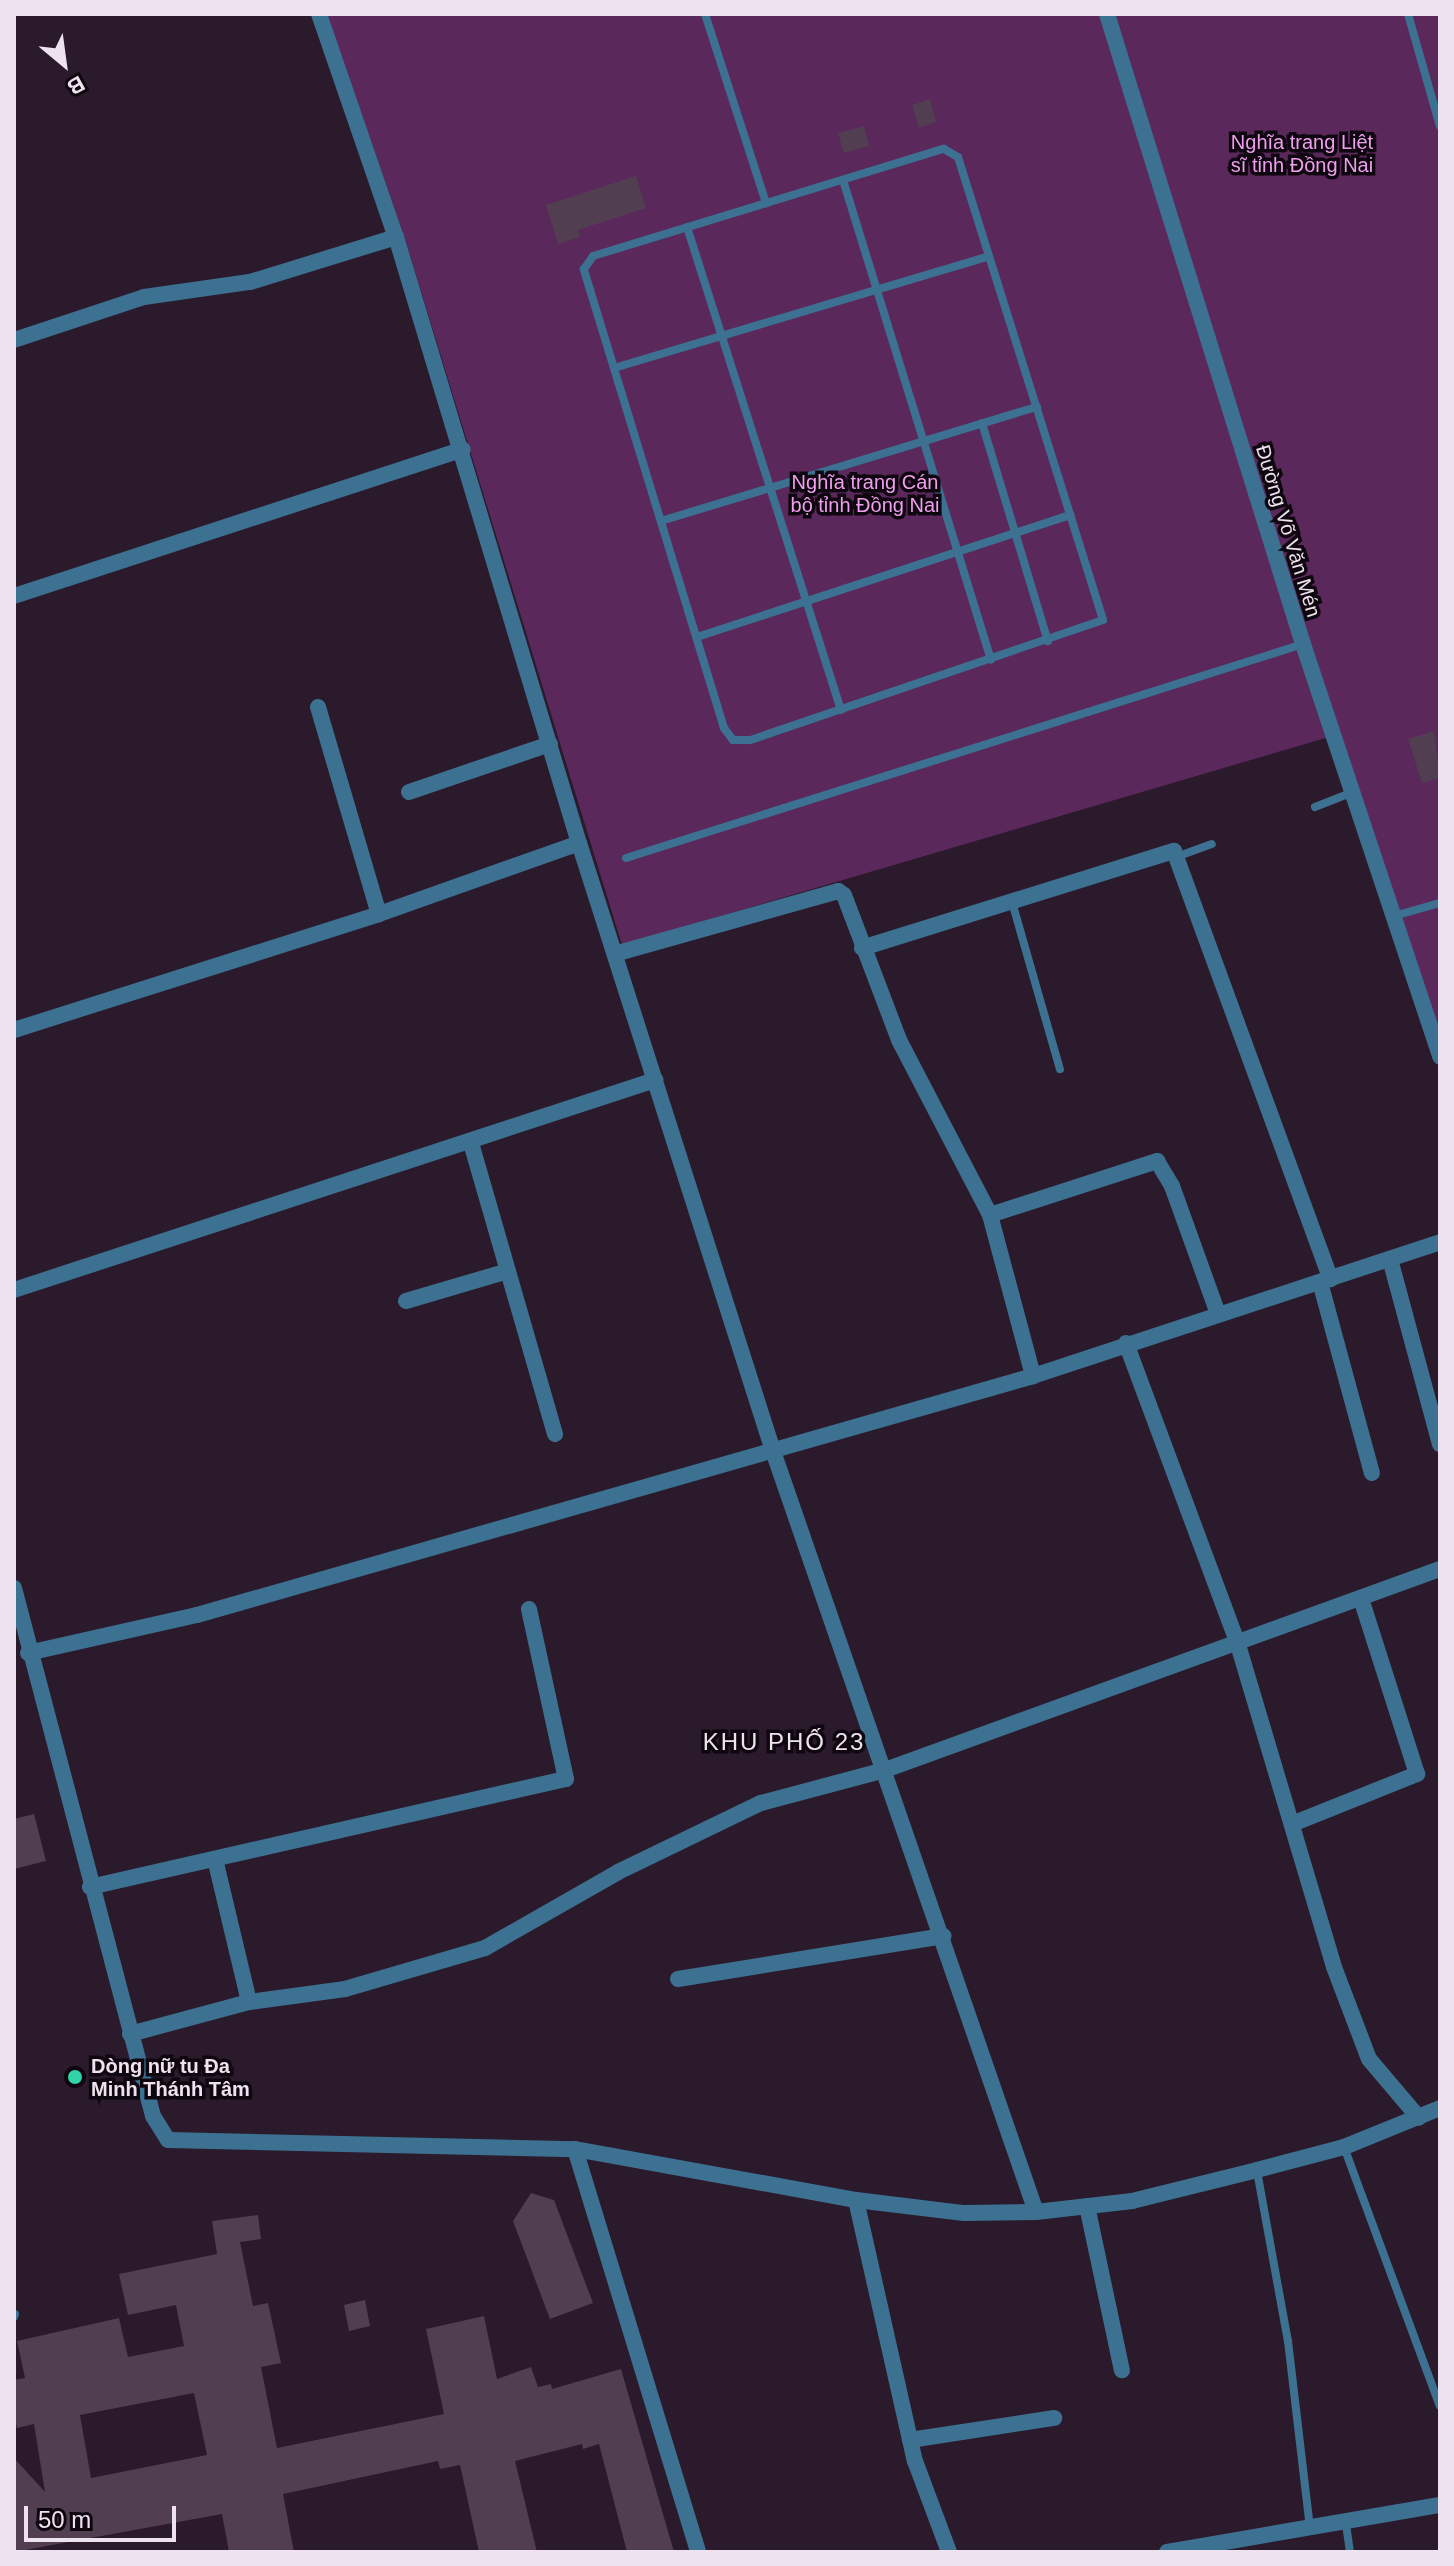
<!DOCTYPE html>
<meta charset="utf-8">
<style>
body{margin:0}
#map{position:relative;width:1454px;height:2566px;overflow:hidden;background:#2b1a2b;font-family:Helvetica,sans-serif}
div>[style]{position:absolute}
[style*='--x']{left:calc(var(--x)*1px);top:calc(var(--y)*1px);width:calc(var(--w)*1px);rotate:calc(var(--a)*1deg)}
.green>*{inset:0;background:#5b285b}
.building>*{inset:0;background:#513e50}
.lane>*{height:8px;margin:-4px;padding:0 4px;transform-origin:4px;border-radius:4px;background:#3d7191}
.street>*{height:16px;margin:-8px;padding:0 8px;transform-origin:8px;border-radius:8px;background:#3d7191}
.dots>*{width:22px;height:22px;translate:-50% -50%;box-sizing:border-box;border:4px solid #0f070f;border-radius:50%}
span{translate:-50% -50%;white-space:nowrap;text-align:center;line-height:1.15;-webkit-text-stroke:7px #0f070f;paint-order:stroke}
.park-label{font-size:20px;color:#ef9fed}
.street-label{font-size:20px;color:#eee2ee}
.poi-label{font-size:20px;color:#eee2ee;font-weight:700}
.left{translate:0 -50%;text-align:left}
.quarter-label{font-size:24px;color:#eee2ee;letter-spacing:2px}
.frame{position:absolute;inset:0;border:16px solid #eee2ee;pointer-events:none}
.north{position:absolute;left:24px;top:24px;width:80px;height:80px;-webkit-text-stroke:6px #0f070f;paint-order:stroke;rotate:151deg;font-size:22px;font-weight:700;line-height:32px;text-align:center;color:#eee2ee}
.north::after{content:'';display:block;margin:auto;width:28px;height:36px;background:#eee2ee;clip-path:polygon(50% 0,100% 100%,50% 72%,0 100%)}
.scale{position:absolute;left:24px;top:2506px;width:152px;height:36px;box-sizing:border-box;border:4px solid #eee2ee;border-top:0;padding-left:10px;font-size:24px;line-height:28px;white-space:nowrap;color:#eee2ee;-webkit-text-stroke:6px #0f070f;paint-order:stroke}
</style>
<div id="map">
<div class="green">
<div style="clip-path:polygon(327px 14px,1100px 14px,1329px 737px,622px 945px,405px 239px)"></div>
<div style="clip-path:polygon(1115px 14px,1440px 14px,1440px 1033px,1310px 642px)"></div>
</div>
<div class="building">
<div style="clip-path:polygon(930px 99px,936px 122px,919px 128px,912px 105px)"></div>
<div style="clip-path:polygon(864px 126px,869px 146px,844px 153px,838px 133px)"></div>
<div style="clip-path:polygon(636px 176px,646px 208px,578px 230px,580px 237px,558px 244px,546px 205px)"></div>
<div style="clip-path:polygon(1434px 731px,1440px 778px,1422px 783px,1408px 739px)"></div>
<div style="clip-path:polygon(34px 1814px,46px 1861px,14px 1869px,14px 1819px)"></div>
<div style="clip-path:polygon(531px 2193px,554px 2200px,593px 2303px,550px 2319px,513px 2221px)"></div>
<div style="clip-path:polygon(evenodd,258px 2215px,261px 2239px,240px 2242px,253px 2306px,268px 2303px,281px 2363px,261px 2367px,277px 2448px,444px 2414px,426px 2329px,484px 2316px,497px 2379px,531px 2367px,538px 2387px,551px 2384px,552px 2389px,621px 2369px,674px 2552px,627px 2552px,599px 2444px,583px 2449px,582px 2444px,515px 2461px,537px 2552px,479px 2552px,460px 2465px,440px 2469px,438px 2461px,283px 2494px,294px 2552px,229px 2552px,222px 2514px,14px 2552px,14px 2458px,45px 2492px,34px 2424px,17px 2428px,14px 2415px,14px 2380px,25px 2378px,17px 2341px,119px 2318px,128px 2357px,184px 2346px,176px 2305px,128px 2315px,119px 2274px,217px 2254px,212px 2221px,258px 2215px,194px 2393px,207px 2455px,91px 2478px,80px 2415px,194px 2393px)"></div>
<div style="clip-path:polygon(365px 2300px,370px 2326px,349px 2331px,344px 2305px)"></div>
</div>
<div class="lane">
<div style="--x:705;--y:14;--w:199;--a:72.1"></div>
<div style="--x:1408;--y:14;--w:116;--a:74.1"></div>
<div style="--x:944;--y:149;--w:16;--a:30"></div>
<div style="--x:958;--y:157;--w:485;--a:72.6"></div>
<div style="--x:1103;--y:620;--w:373;--a:161.2"></div>
<div style="--x:750;--y:740;--w:17;--a:180"></div>
<div style="--x:733;--y:740;--w:15;--a:-127"></div>
<div style="--x:724;--y:728;--w:480;--a:-107"></div>
<div style="--x:584;--y:269;--w:16;--a:-55"></div>
<div style="--x:593;--y:256;--w:367;--a:-17"></div>
<div style="--x:843;--y:180;--w:502;--a:72.86"></div>
<div style="--x:687;--y:227;--w:507;--a:72.32"></div>
<div style="--x:614;--y:368;--w:391;--a:-16.6"></div>
<div style="--x:982;--y:423;--w:228;--a:73.2"></div>
<div style="--x:661;--y:521;--w:393;--a:-16.9"></div>
<div style="--x:697;--y:637;--w:393;--a:-18.1"></div>
<div style="--x:1315;--y:807;--w:41;--a:-21.5"></div>
<div style="--x:1176;--y:857;--w:38;--a:-20"></div>
<div style="--x:626;--y:858;--w:710;--a:-17.54"></div>
<div style="--x:1012;--y:902;--w:174;--a:74"></div>
<div style="--x:1394;--y:916;--w:48;--a:-15.8"></div>
<div style="--x:1344;--y:2147;--w:276;--a:69.7"></div>
<div style="--x:1257;--y:2171;--w:173;--a:79.7"></div>
<div style="--x:1288;--y:2341;--w:187;--a:83.3"></div>
<div style="--x:14;--y:2317;--w:3;--a:-72"></div>
<div style="--x:1346;--y:2524;--w:28;--a:82"></div>
</div>
<div class="street">
<div style="--x:319;--y:14;--w:236;--a:71"></div>
<div style="--x:396;--y:237;--w:633;--a:73.2"></div>
<div style="--x:579;--y:843;--w:638;--a:72.3"></div>
<div style="--x:773;--y:1451;--w:805;--a:70.93"></div>
<div style="--x:1107;--y:14;--w:660;--a:72.72"></div>
<div style="--x:1303;--y:644;--w:435;--a:71.6"></div>
<div style="--x:14;--y:340;--w:137;--a:-18.3"></div>
<div style="--x:144;--y:297;--w:107;--a:-8.1"></div>
<div style="--x:250;--y:282;--w:153;--a:-17.1"></div>
<div style="--x:14;--y:596;--w:472;--a:-18.1"></div>
<div style="--x:318;--y:707;--w:216;--a:73.6"></div>
<div style="--x:409;--y:792;--w:149;--a:-18.8"></div>
<div style="--x:862;--y:948;--w:327;--a:-17.3"></div>
<div style="--x:1174;--y:851;--w:456;--a:69.9"></div>
<div style="--x:618;--y:953;--w:229;--a:-15.7"></div>
<div style="--x:838;--y:891;--w:7;--a:34"></div>
<div style="--x:844;--y:895;--w:155;--a:69.2"></div>
<div style="--x:899;--y:1040;--w:197;--a:62.5"></div>
<div style="--x:990;--y:1215;--w:167;--a:75"></div>
<div style="--x:14;--y:1030;--w:383;--a:-17.6"></div>
<div style="--x:379;--y:914;--w:212;--a:-19.5"></div>
<div style="--x:471;--y:1143;--w:303;--a:73.9"></div>
<div style="--x:990;--y:1215;--w:176;--a:-17.9"></div>
<div style="--x:1157;--y:1161;--w:29;--a:59"></div>
<div style="--x:1172;--y:1186;--w:136;--a:70.2"></div>
<div style="--x:1390;--y:1259;--w:192;--a:74.9"></div>
<div style="--x:1320;--y:1282;--w:198;--a:74.8"></div>
<div style="--x:14;--y:1290;--w:675;--a:-18.14"></div>
<div style="--x:406;--y:1301;--w:106;--a:-16.4"></div>
<div style="--x:1126;--y:1343;--w:315;--a:69.6"></div>
<div style="--x:1236;--y:1638;--w:343;--a:73.4"></div>
<div style="--x:1334;--y:1967;--w:98;--a:69.2"></div>
<div style="--x:1369;--y:2059;--w:77;--a:49.7"></div>
<div style="--x:14;--y:1588;--w:546;--a:75.25"></div>
<div style="--x:153;--y:2116;--w:28;--a:58"></div>
<div style="--x:168;--y:2140;--w:407;--a:1.3"></div>
<div style="--x:575;--y:2149;--w:286;--a:10.3"></div>
<div style="--x:856;--y:2200;--w:109;--a:6.9"></div>
<div style="--x:964;--y:2213;--w:72;--a:-0.8"></div>
<div style="--x:1036;--y:2212;--w:97;--a:-6.5"></div>
<div style="--x:1132;--y:2201;--w:129;--a:-13.9"></div>
<div style="--x:1257;--y:2170;--w:90;--a:-14.8"></div>
<div style="--x:1344;--y:2147;--w:104;--a:-22.1"></div>
<div style="--x:28;--y:1653;--w:173;--a:-12.7"></div>
<div style="--x:197;--y:1615;--w:869;--a:-15.95"></div>
<div style="--x:1033;--y:1376;--w:428;--a:-18.2"></div>
<div style="--x:1292;--y:1824;--w:135;--a:-21.8"></div>
<div style="--x:1417;--y:1774;--w:184;--a:-107.7"></div>
<div style="--x:215;--y:1859;--w:147;--a:76.6"></div>
<div style="--x:90;--y:1887;--w:488;--a:-12.8"></div>
<div style="--x:566;--y:1779;--w:174;--a:-102.3"></div>
<div style="--x:678;--y:1979;--w:269;--a:-9.2"></div>
<div style="--x:130;--y:2034;--w:123;--a:-15.1"></div>
<div style="--x:249;--y:2002;--w:97;--a:-7.7"></div>
<div style="--x:345;--y:1989;--w:146;--a:-16.3"></div>
<div style="--x:485;--y:1948;--w:153;--a:-29.7"></div>
<div style="--x:618;--y:1872;--w:159;--a:-25.8"></div>
<div style="--x:761;--y:1803;--w:128;--a:-14.9"></div>
<div style="--x:885;--y:1770;--w:590;--a:-19.91"></div>
<div style="--x:575;--y:2149;--w:421;--a:73"></div>
<div style="--x:856;--y:2200;--w:268;--a:77.3"></div>
<div style="--x:915;--y:2461;--w:97;--a:69.5"></div>
<div style="--x:1087;--y:2206;--w:168;--a:78"></div>
<div style="--x:910;--y:2440;--w:146;--a:-8.7"></div>
<div style="--x:1167;--y:2552;--w:277;--a:-9.8"></div>
</div>
<div class="dots">
<div style="left:75px;top:2077px;background:#31d4a9"></div>
</div>
<div class="park-label">
<span style="left:1302px;top:154px">Nghĩa trang Liệt<br>sĩ tỉnh Đồng Nai</span>
<span style="left:865px;top:494px">Nghĩa trang Cán<br>bộ tỉnh Đồng Nai</span>
</div>
<div class="street-label">
<span style="left:1288px;top:531px;rotate:73deg">Đường Võ Văn Mén</span>
</div>
<div class="poi-label">
<span class="left" style="left:91px;top:2078px">Dòng nữ tu Đa<br>Minh Thánh Tâm</span>
</div>
<div class="quarter-label">
<span style="left:784px;top:1742px">KHU PHỐ 23</span>
</div>
<div class="frame"></div>
<div class="north">B</div>
<div class="scale">50 m</div>
</div>
